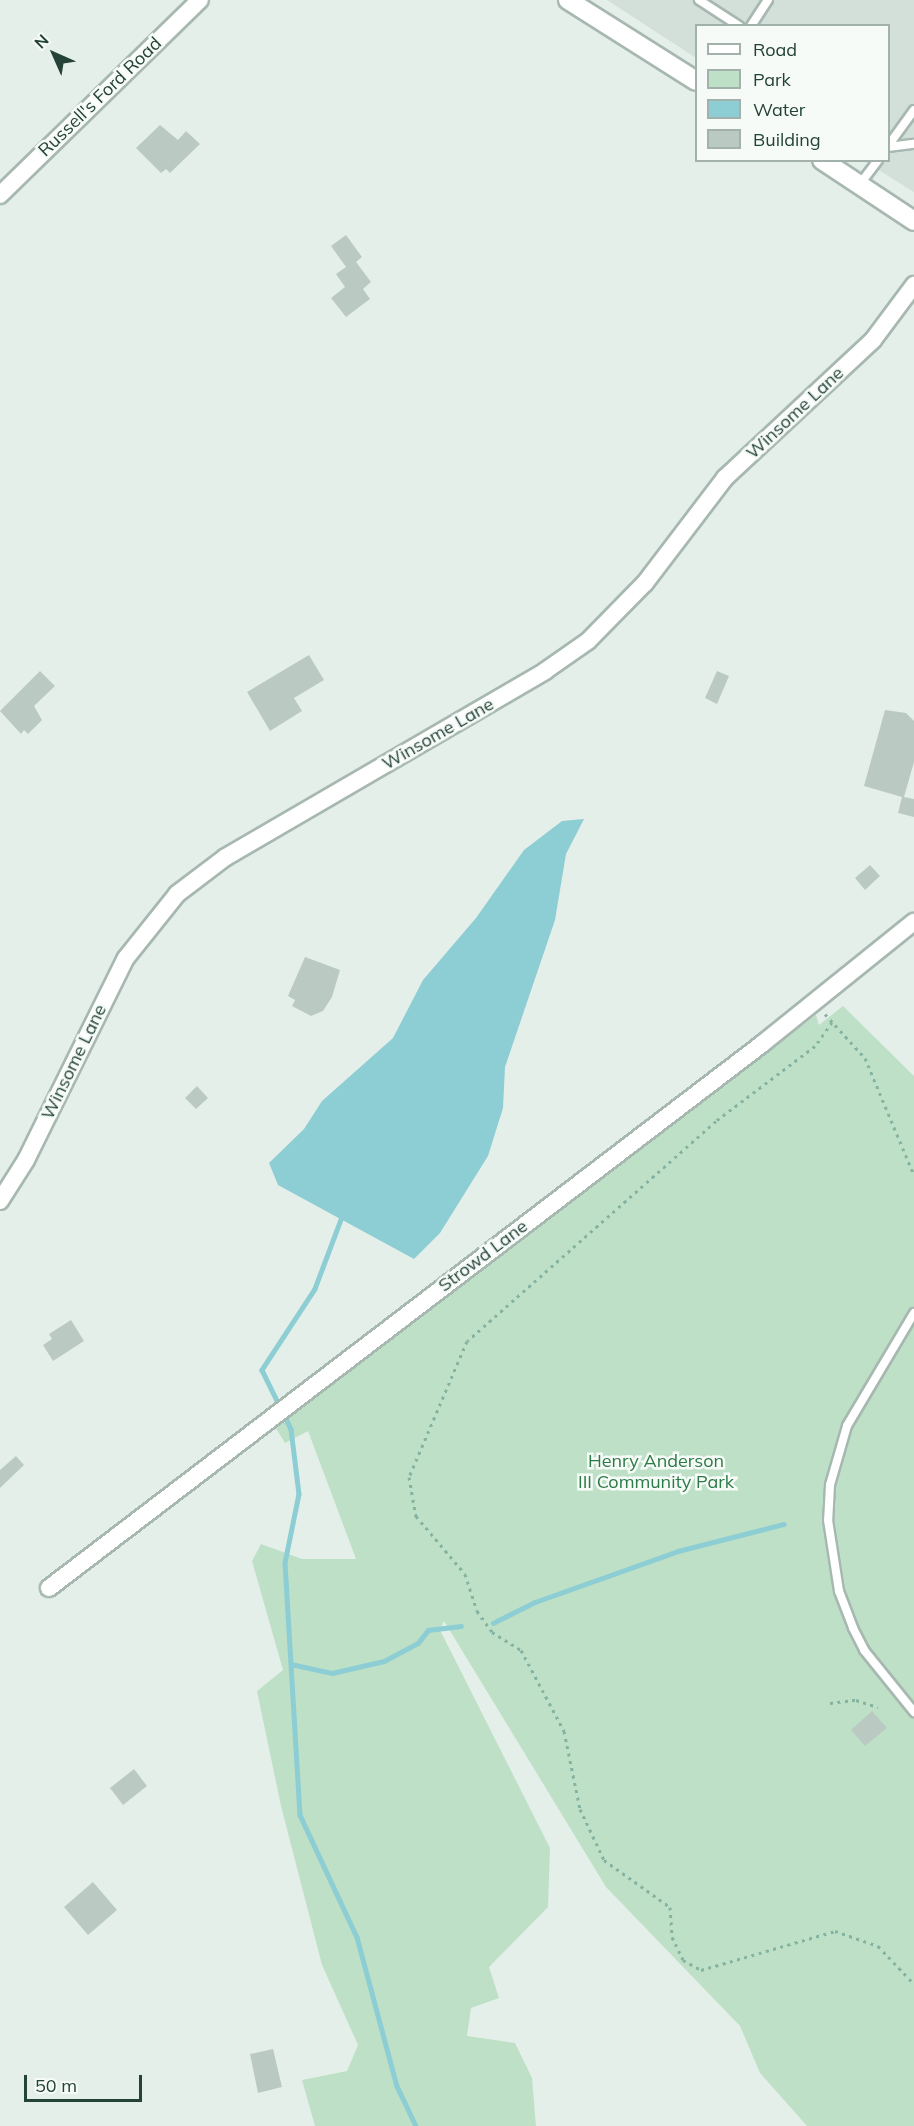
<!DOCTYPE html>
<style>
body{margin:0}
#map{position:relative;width:914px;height:2126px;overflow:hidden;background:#e5efea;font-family:Mulish,sans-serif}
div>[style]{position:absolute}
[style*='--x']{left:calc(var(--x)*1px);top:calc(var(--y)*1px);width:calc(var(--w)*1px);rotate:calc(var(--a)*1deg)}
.built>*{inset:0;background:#d3dfd9}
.green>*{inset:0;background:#bee0c6}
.water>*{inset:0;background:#8dcdd4}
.stream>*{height:4.5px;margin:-2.25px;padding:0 2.25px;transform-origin:2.25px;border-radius:2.25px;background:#8dcdd4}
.building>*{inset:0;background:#bacac3}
.path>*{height:3px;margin-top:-1.5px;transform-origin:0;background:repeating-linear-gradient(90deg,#85b3a2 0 3px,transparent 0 7.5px)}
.roads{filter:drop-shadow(2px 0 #a7b8b1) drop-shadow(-2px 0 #a7b8b1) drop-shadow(0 2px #a7b8b1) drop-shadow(0 -2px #a7b8b1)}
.lane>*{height:8px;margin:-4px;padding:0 4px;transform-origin:4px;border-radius:4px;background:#fff}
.street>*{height:16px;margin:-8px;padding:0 8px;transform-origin:8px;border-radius:8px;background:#fff}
.secondary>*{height:18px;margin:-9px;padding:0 9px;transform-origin:9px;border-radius:9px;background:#fff}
span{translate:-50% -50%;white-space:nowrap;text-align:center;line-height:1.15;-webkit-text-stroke:5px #f6fbf8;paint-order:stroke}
.street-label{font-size:18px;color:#244238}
.park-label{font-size:18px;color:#2c7a46}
.legend{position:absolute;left:695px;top:24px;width:195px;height:138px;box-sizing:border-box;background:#f6fbf8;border:2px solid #a2b1ab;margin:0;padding:8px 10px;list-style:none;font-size:18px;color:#244238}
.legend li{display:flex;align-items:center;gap:12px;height:30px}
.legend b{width:30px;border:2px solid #a2b1ab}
.north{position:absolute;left:24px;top:24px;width:60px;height:60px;-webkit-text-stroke:4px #f6fbf8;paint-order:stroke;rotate:315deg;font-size:16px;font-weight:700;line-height:24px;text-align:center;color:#244238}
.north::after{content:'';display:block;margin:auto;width:21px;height:27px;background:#244238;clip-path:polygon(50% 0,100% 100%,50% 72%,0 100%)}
.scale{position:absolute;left:24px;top:2075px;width:118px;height:27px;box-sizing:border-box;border:3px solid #244238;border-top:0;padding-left:8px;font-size:18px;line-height:21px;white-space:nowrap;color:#244238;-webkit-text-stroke:4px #f6fbf8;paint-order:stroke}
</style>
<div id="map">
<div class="built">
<div style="clip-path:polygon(607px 0,914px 0,914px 192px,864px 161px,888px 160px,888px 26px,696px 26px,696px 58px)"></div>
</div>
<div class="green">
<div style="clip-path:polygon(843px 1006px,914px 1076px,914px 2126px,807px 2126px,760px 2073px,740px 2026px,606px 1887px,444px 1621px,440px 1630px,550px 1848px,548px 1907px,489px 1967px,499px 1998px,471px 2008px,467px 2036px,515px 2043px,532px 2078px,536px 2126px,315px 2126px,302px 2080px,347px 2071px,358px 2045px,322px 1965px,281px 1806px,257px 1691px,283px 1670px,252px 1561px,261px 1544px,302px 1559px,356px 1559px,308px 1431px,285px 1443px,274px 1425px,816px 1015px,819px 1025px)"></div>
</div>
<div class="water">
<div style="clip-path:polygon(584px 819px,566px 854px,555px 920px,505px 1067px,503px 1108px,488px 1156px,440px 1233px,414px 1259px,278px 1185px,269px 1163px,304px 1129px,322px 1101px,393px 1038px,423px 980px,476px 918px,524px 850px,562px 821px)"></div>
</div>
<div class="stream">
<div style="--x:342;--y:1217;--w:77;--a:110.6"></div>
<div style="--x:315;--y:1289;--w:97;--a:123.2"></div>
<div style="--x:262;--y:1370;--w:66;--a:63.8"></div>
<div style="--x:291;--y:1429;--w:65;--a:83"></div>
<div style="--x:299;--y:1494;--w:70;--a:101.5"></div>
<div style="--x:285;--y:1563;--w:252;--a:86.6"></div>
<div style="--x:300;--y:1815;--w:135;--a:65"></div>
<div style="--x:357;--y:1937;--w:154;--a:75"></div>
<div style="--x:397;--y:2086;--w:44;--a:64.6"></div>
<div style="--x:493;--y:1623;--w:47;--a:-26.6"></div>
<div style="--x:535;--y:1602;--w:152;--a:-19.6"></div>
<div style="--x:678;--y:1551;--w:109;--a:-14.3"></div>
<div style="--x:291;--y:1664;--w:42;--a:12.4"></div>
<div style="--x:332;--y:1673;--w:53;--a:-13"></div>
<div style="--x:384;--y:1661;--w:38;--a:-28"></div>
<div style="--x:418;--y:1643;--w:16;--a:-52"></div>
<div style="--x:428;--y:1630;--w:33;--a:-7"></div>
</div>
<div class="building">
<div style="clip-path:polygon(160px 125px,178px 140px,186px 131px,200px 144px,170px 173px,166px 169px,161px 173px,136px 148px)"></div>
<div style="clip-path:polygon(346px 235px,362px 257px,356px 262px,371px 282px,363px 289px,370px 299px,346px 317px,331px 298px,345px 287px,336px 274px,346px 267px,331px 246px)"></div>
<div style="clip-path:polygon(309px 655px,324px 680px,294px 698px,302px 711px,270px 731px,247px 692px)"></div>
<div style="clip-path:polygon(40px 671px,55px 686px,34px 706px,42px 720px,28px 734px,24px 730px,21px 734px,0 711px)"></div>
<div style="clip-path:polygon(717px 671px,729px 676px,717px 704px,705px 698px)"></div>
<div style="clip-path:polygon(885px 710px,906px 713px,914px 721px,914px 762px,904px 797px,914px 799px,914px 817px,898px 813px,902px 797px,864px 786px)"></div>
<div style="clip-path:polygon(870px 865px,880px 876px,865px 890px,855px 878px)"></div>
<div style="clip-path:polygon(305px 957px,340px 970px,332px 997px,323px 1011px,311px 1016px,292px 1006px,295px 1000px,288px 996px)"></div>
<div style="clip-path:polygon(197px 1086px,208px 1098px,196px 1109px,185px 1098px)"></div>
<div style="clip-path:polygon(71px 1320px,84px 1341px,53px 1361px,43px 1345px,52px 1339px,49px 1334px)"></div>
<div style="clip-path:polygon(16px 1456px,24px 1465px,0 1488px,0 1470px)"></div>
<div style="clip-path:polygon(872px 1711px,887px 1728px,865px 1746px,851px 1730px)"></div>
<div style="clip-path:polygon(134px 1769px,147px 1786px,123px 1805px,110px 1788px)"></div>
<div style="clip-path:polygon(93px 1882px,117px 1910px,88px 1935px,64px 1907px)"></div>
<div style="clip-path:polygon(273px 2049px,282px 2087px,258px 2093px,250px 2054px)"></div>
</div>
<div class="path">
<div style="--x:825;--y:1014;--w:59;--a:47.7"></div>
<div style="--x:865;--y:1058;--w:127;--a:67.3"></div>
<div style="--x:832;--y:1022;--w:29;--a:125"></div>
<div style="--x:815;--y:1046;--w:124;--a:142.9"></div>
<div style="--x:716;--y:1121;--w:332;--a:138.5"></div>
<div style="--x:467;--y:1341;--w:148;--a:113.1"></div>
<div style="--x:409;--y:1477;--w:40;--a:80"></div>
<div style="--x:416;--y:1516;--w:76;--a:49.8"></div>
<div style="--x:465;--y:1574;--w:39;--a:72"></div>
<div style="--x:477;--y:1611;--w:26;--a:54"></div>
<div style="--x:492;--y:1632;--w:34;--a:32"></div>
<div style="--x:521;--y:1650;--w:92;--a:62"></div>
<div style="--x:564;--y:1731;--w:80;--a:78.4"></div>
<div style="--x:580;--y:1809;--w:56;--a:64.8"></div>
<div style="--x:604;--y:1860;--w:81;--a:35.5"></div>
<div style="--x:670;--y:1907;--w:30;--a:86"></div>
<div style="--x:672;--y:1937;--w:25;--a:64"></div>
<div style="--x:683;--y:1960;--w:21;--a:29"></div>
<div style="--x:701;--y:1970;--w:140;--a:-16.2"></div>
<div style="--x:835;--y:1931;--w:46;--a:19.2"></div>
<div style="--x:878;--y:1946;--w:52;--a:46.5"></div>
<div style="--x:830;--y:1703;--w:26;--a:-7"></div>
<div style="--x:856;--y:1700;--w:23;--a:18"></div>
</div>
<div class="roads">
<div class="lane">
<div style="--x:699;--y:0;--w:48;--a:33"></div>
<div style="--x:751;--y:26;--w:31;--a:-57"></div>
<div style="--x:888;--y:146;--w:44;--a:-54.2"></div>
<div style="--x:888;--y:147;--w:26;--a:-7"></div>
<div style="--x:860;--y:184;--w:30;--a:-53"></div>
<div style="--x:914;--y:1313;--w:131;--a:120.7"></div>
<div style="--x:847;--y:1426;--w:61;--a:106.1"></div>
<div style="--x:830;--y:1485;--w:35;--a:93"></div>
<div style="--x:828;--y:1520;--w:72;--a:81.2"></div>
<div style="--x:839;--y:1591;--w:40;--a:69"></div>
<div style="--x:853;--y:1628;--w:25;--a:63"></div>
<div style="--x:864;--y:1650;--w:80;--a:51.1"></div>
</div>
<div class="street">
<div style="--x:0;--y:195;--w:279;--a:-44.3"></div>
<div style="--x:0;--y:1201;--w:49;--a:-57.6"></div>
<div style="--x:26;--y:1160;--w:225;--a:-63.7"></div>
<div style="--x:126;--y:958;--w:82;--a:-51.4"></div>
<div style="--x:177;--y:894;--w:61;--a:-37.1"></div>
<div style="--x:226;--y:857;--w:369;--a:-30.2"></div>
<div style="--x:545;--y:671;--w:52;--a:-34.9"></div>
<div style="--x:588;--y:641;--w:81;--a:-45.5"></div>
<div style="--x:645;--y:583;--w:132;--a:-52.7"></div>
<div style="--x:725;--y:478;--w:202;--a:-43"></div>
<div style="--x:873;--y:340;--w:69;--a:-53.3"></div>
<div style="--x:49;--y:1588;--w:897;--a:-37.34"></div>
<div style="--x:762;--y:1044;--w:195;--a:-38.8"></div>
</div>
<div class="secondary">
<div style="--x:568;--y:0;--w:151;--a:32.3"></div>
<div style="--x:822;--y:160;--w:110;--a:33.5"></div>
</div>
</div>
<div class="street-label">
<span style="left:100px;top:97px;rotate:-44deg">Russell's Ford Road</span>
<span style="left:795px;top:413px;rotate:-43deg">Winsome Lane</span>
<span style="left:438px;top:734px;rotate:-30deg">Winsome Lane</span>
<span style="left:74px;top:1062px;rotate:-64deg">Winsome Lane</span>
<span style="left:483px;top:1256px;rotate:-37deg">Strowd Lane</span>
</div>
<div class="park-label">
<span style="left:656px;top:1472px">Henry Anderson<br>III Community Park</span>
</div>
<ul class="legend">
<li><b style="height:8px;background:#fff"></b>Road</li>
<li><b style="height:16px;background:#bee0c6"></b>Park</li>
<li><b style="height:16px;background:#8dcdd4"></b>Water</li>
<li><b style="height:16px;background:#bacac3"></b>Building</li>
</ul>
<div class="north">N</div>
<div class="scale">50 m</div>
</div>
